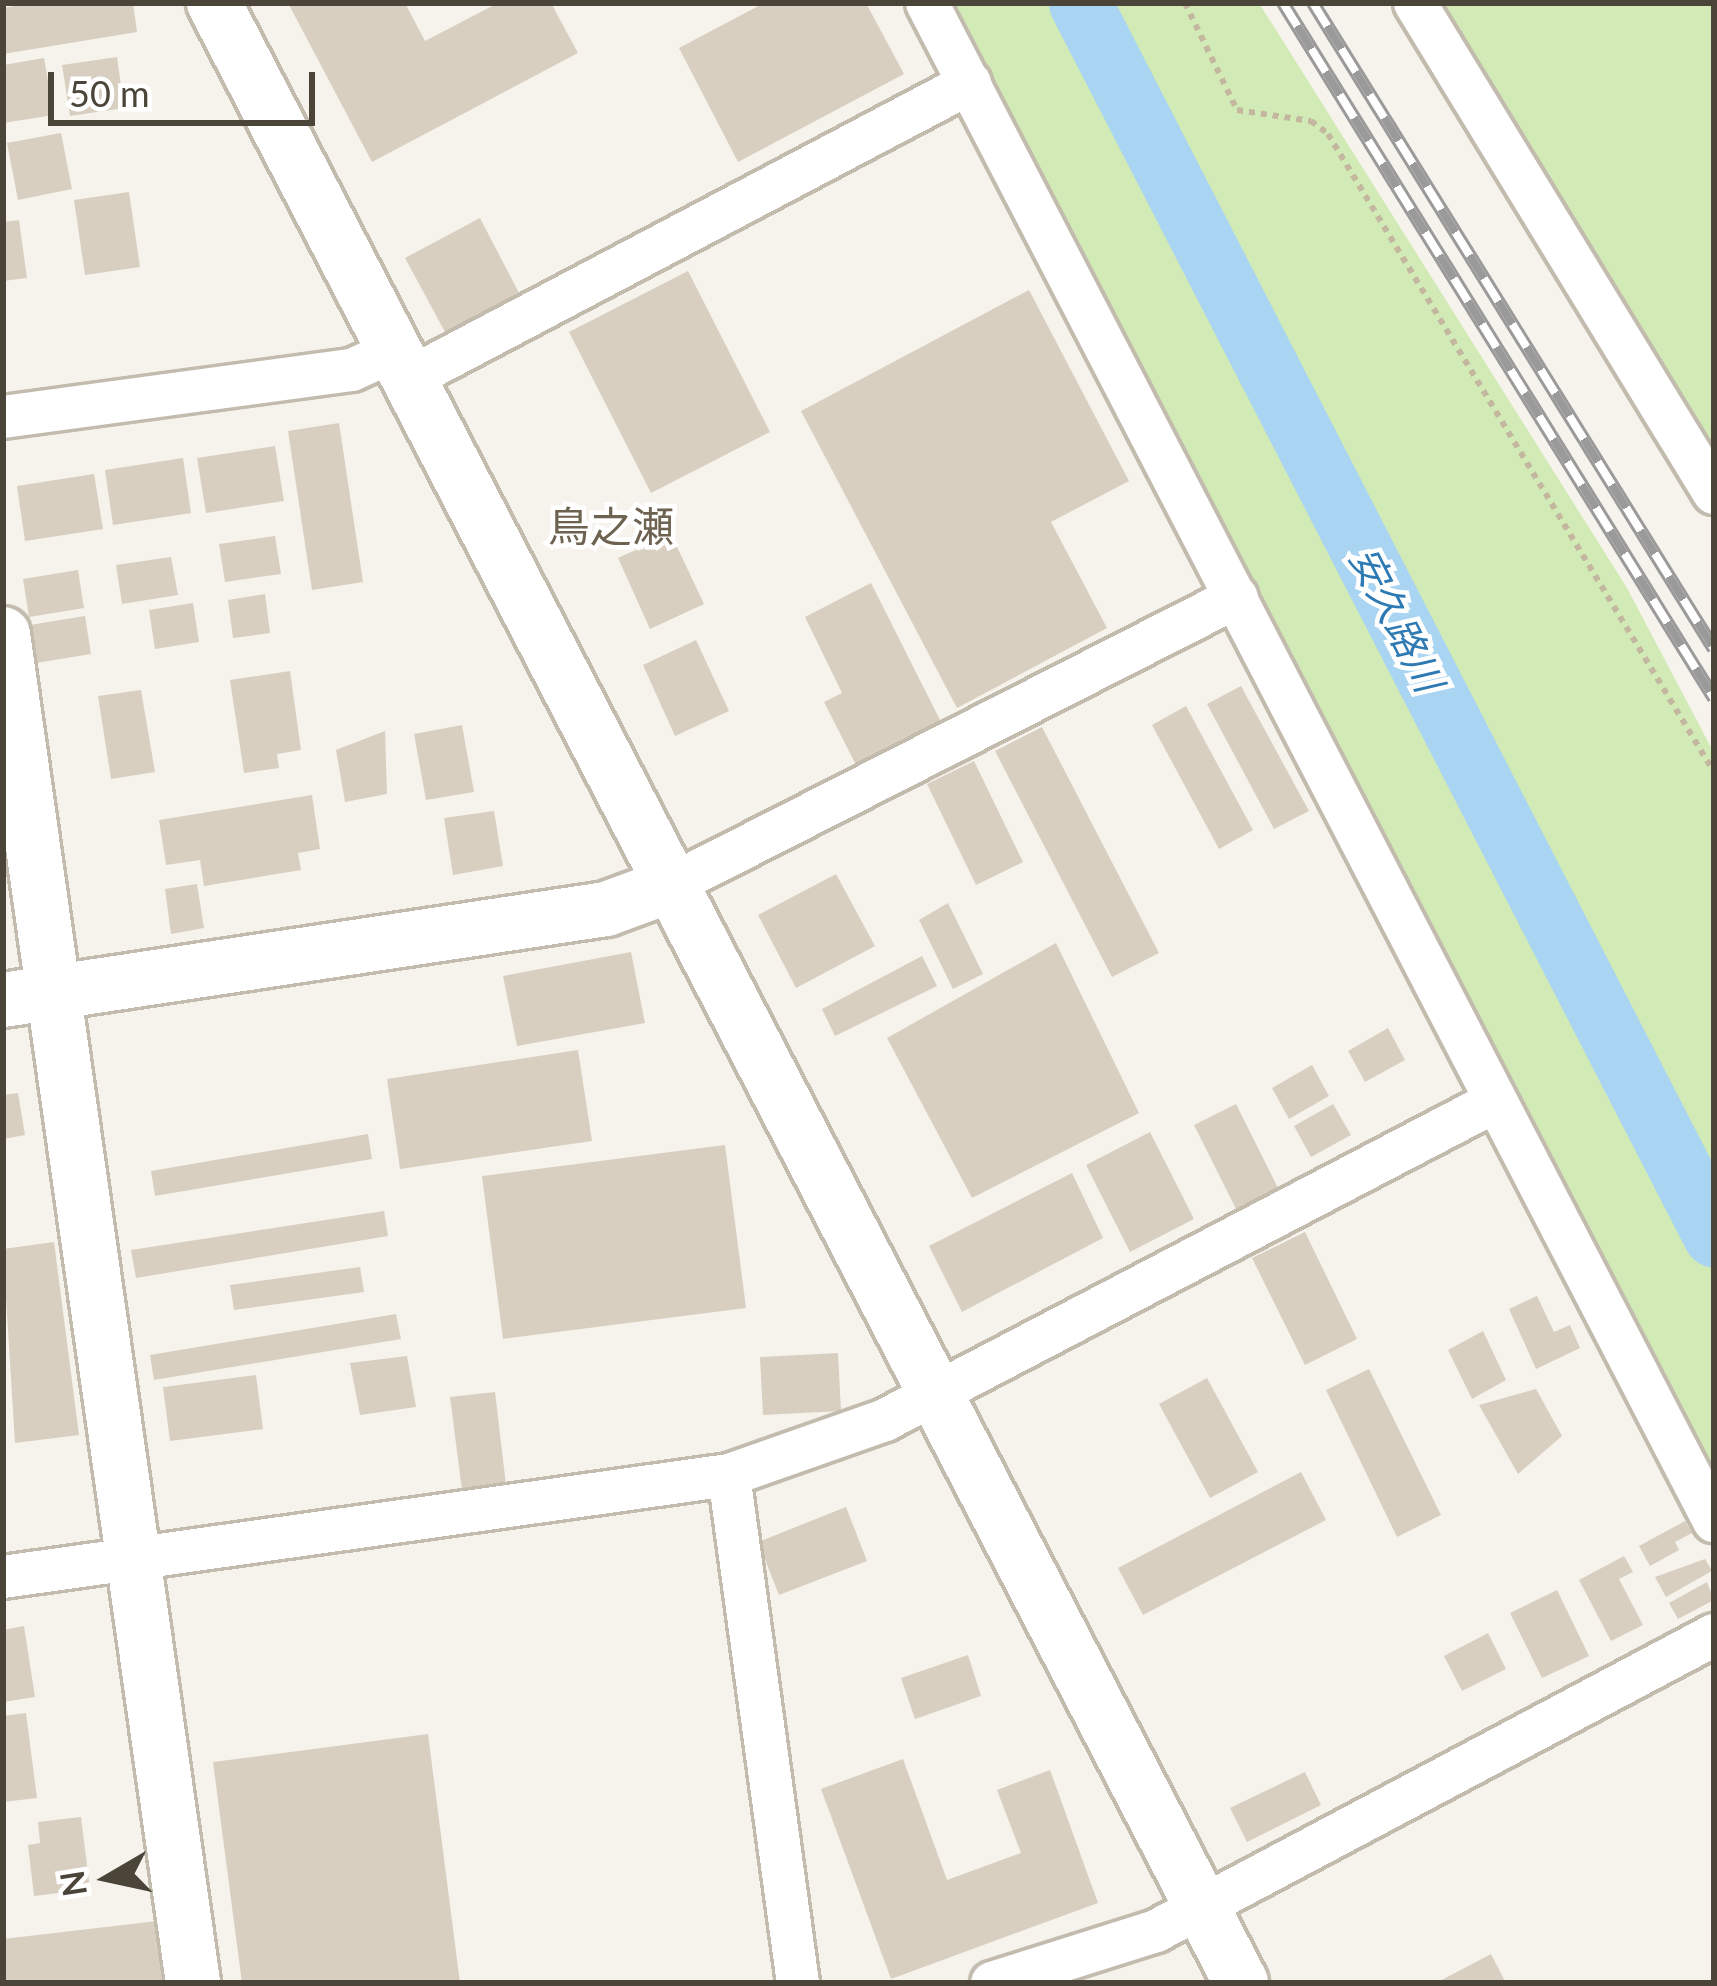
<!DOCTYPE html>
<meta charset="utf-8">
<style>
body{margin:0}
#map{position:relative;width:1717px;height:1986px;overflow:hidden;background:#f6f3ec;font-family:Lato,"Noto Sans JP",sans-serif}
div>[style]{position:absolute}
[style*='--x']{left:calc(var(--x)*1px);top:calc(var(--y)*1px);width:calc(var(--w)*1px);rotate:calc(var(--a)*1deg)}
.green>*{inset:0;background:#d2eab5}
.river>*{height:63px;margin:-31.5px;padding:0 31.5px;transform-origin:31.5px;border-radius:31.5px;background:#a9d4f2}
.building>*{inset:0;background:#d8cfc1}
.path>*{height:6px;margin-top:-3px;transform-origin:0;background:repeating-linear-gradient(90deg,#c4b79f 0 6px,transparent 0 12px)}
.roads{filter:drop-shadow(3px 0 #c2bbae) drop-shadow(-3px 0 #c2bbae) drop-shadow(0 3px #c2bbae) drop-shadow(0 -3px #c2bbae)}
.minor>*{height:42px;margin:-21px;padding:0 21px;transform-origin:21px;border-radius:21px;background:#fff}
.tertiary>*{height:54px;margin:-27px;padding:0 27px;transform-origin:27px;border-radius:27px;background:#fff}
.rail>*{height:14px;margin-top:-7px;transform-origin:0;background:repeating-linear-gradient(90deg,#fff 0 27px,#9a9a9a 0 54px);box-sizing:border-box;border-block:3px solid #9a9a9a}
span{translate:-50% -50%;white-space:nowrap;text-align:center;line-height:1.15;-webkit-text-stroke:9px #fff;paint-order:stroke}
.water-label{font-size:39px;color:#2e7ab2;font-style:italic}
.quarter-label{font-size:42px;color:#6e6250}
.frame{position:absolute;inset:0;border:6px solid #4b4439;pointer-events:none}
.north{position:absolute;left:48px;top:1818px;width:120px;height:120px;-webkit-text-stroke:9px #fff;paint-order:stroke;rotate:261deg;font-size:33px;font-weight:700;line-height:48px;text-align:center;color:#4b4439}
.north::after{content:'';display:block;margin:auto;width:42px;height:54px;background:#4b4439;clip-path:polygon(50% 0,100% 100%,50% 72%,0 100%)}
.scale{position:absolute;left:48px;top:72px;width:267px;height:54px;box-sizing:border-box;border:6px solid #4b4439;border-top:0;padding-left:15px;font-size:36px;line-height:42px;white-space:nowrap;color:#4b4439;-webkit-text-stroke:9px #fff;paint-order:stroke}
</style>
<div id="map">
<div class="green">
<div style="clip-path:polygon(926px 3px,1259px 3px,1627px 588px,1714px 753px,1714px 1478px)"></div>
<div style="clip-path:polygon(1415px 3px,1714px 3px,1714px 493px)"></div>
</div>
<div class="river">
<div style="--x:1080;--y:3;--w:1386;--a:62.77"></div>
</div>
<div class="building">
<div style="clip-path:polygon(33px 3px,133px 3px,137px 32px,3px 54px,3px 8px)"></div>
<div style="clip-path:polygon(288px 3px,405px 3px,425px 41px,498px 3px,551px 3px,578px 53px,372px 162px)"></div>
<div style="clip-path:polygon(764px 3px,866px 3px,904px 74px,738px 162px,679px 48px)"></div>
<div style="clip-path:polygon(117px 57px,124px 108px,70px 116px,62px 65px)"></div>
<div style="clip-path:polygon(44px 58px,54px 115px,3px 123px,3px 65px)"></div>
<div style="clip-path:polygon(61px 133px,72px 189px,18px 200px,7px 143px)"></div>
<div style="clip-path:polygon(129px 192px,140px 267px,85px 275px,74px 200px)"></div>
<div style="clip-path:polygon(480px 218px,519px 293px,445px 332px,405px 258px)"></div>
<div style="clip-path:polygon(19px 220px,27px 278px,3px 281px,3px 222px)"></div>
<div style="clip-path:polygon(688px 271px,770px 432px,651px 493px,569px 332px)"></div>
<div style="clip-path:polygon(1029px 290px,1129px 481px,1051px 522px,1107px 628px,957px 708px,801px 411px)"></div>
<div style="clip-path:polygon(339px 423px,363px 582px,312px 590px,288px 431px)"></div>
<div style="clip-path:polygon(275px 446px,284px 501px,206px 513px,197px 458px)"></div>
<div style="clip-path:polygon(183px 458px,191px 513px,113px 525px,105px 470px)"></div>
<div style="clip-path:polygon(94px 474px,103px 529px,25px 541px,17px 486px)"></div>
<div style="clip-path:polygon(671px 534px,704px 604px,650px 629px,618px 558px)"></div>
<div style="clip-path:polygon(275px 536px,281px 574px,225px 582px,219px 544px)"></div>
<div style="clip-path:polygon(171px 557px,178px 595px,122px 604px,116px 565px)"></div>
<div style="clip-path:polygon(78px 570px,84px 608px,29px 617px,23px 579px)"></div>
<div style="clip-path:polygon(871px 583px,941px 722px,856px 765px,824px 702px,842px 693px,805px 617px)"></div>
<div style="clip-path:polygon(265px 594px,270px 633px,233px 638px,228px 600px)"></div>
<div style="clip-path:polygon(193px 603px,199px 642px,155px 649px,149px 610px)"></div>
<div style="clip-path:polygon(85px 616px,91px 654px,36px 663px,30px 625px)"></div>
<div style="clip-path:polygon(696px 640px,729px 711px,675px 736px,643px 665px)"></div>
<div style="clip-path:polygon(290px 671px,301px 750px,277px 754px,279px 768px,244px 773px,230px 680px)"></div>
<div style="clip-path:polygon(1241px 686px,1309px 811px,1274px 829px,1207px 704px)"></div>
<div style="clip-path:polygon(141px 690px,155px 772px,111px 779px,98px 696px)"></div>
<div style="clip-path:polygon(1186px 706px,1253px 830px,1219px 849px,1152px 725px)"></div>
<div style="clip-path:polygon(462px 725px,474px 792px,426px 800px,414px 734px)"></div>
<div style="clip-path:polygon(1042px 727px,1159px 953px,1112px 977px,995px 751px)"></div>
<div style="clip-path:polygon(385px 731px,387px 794px,345px 802px,336px 750px)"></div>
<div style="clip-path:polygon(974px 761px,1023px 862px,976px 885px,927px 784px)"></div>
<div style="clip-path:polygon(312px 795px,320px 849px,298px 853px,301px 870px,204px 886px,200px 860px,166px 865px,159px 820px)"></div>
<div style="clip-path:polygon(494px 811px,503px 866px,453px 875px,444px 818px)"></div>
<div style="clip-path:polygon(836px 874px,875px 946px,796px 988px,758px 915px)"></div>
<div style="clip-path:polygon(197px 884px,204px 928px,171px 934px,165px 889px)"></div>
<div style="clip-path:polygon(948px 903px,983px 974px,953px 989px,919px 920px)"></div>
<div style="clip-path:polygon(1056px 943px,1139px 1113px,972px 1198px,887px 1038px)"></div>
<div style="clip-path:polygon(631px 952px,645px 1023px,517px 1046px,503px 976px)"></div>
<div style="clip-path:polygon(922px 956px,937px 986px,835px 1036px,822px 1009px)"></div>
<div style="clip-path:polygon(1388px 1028px,1405px 1060px,1365px 1082px,1348px 1051px)"></div>
<div style="clip-path:polygon(578px 1050px,592px 1141px,400px 1169px,387px 1079px)"></div>
<div style="clip-path:polygon(1312px 1065px,1329px 1096px,1289px 1119px,1272px 1088px)"></div>
<div style="clip-path:polygon(18px 1093px,25px 1135px,3px 1139px,3px 1095px)"></div>
<div style="clip-path:polygon(1236px 1104px,1280px 1192px,1238px 1213px,1194px 1125px)"></div>
<div style="clip-path:polygon(1333px 1104px,1351px 1135px,1311px 1157px,1294px 1126px)"></div>
<div style="clip-path:polygon(1150px 1132px,1194px 1219px,1130px 1252px,1086px 1165px)"></div>
<div style="clip-path:polygon(368px 1134px,372px 1159px,155px 1196px,151px 1171px)"></div>
<div style="clip-path:polygon(725px 1145px,746px 1308px,503px 1339px,482px 1176px)"></div>
<div style="clip-path:polygon(1072px 1173px,1103px 1238px,962px 1312px,929px 1246px)"></div>
<div style="clip-path:polygon(384px 1211px,388px 1236px,136px 1278px,131px 1250px)"></div>
<div style="clip-path:polygon(1305px 1232px,1357px 1339px,1305px 1365px,1252px 1258px)"></div>
<div style="clip-path:polygon(54px 1242px,79px 1435px,15px 1443px,3px 1249px)"></div>
<div style="clip-path:polygon(360px 1267px,364px 1292px,234px 1310px,230px 1285px)"></div>
<div style="clip-path:polygon(1537px 1296px,1554px 1332px,1570px 1325px,1580px 1348px,1536px 1369px,1509px 1309px)"></div>
<div style="clip-path:polygon(396px 1314px,401px 1339px,154px 1380px,150px 1355px)"></div>
<div style="clip-path:polygon(1483px 1331px,1506px 1380px,1472px 1399px,1448px 1350px)"></div>
<div style="clip-path:polygon(838px 1353px,841px 1411px,763px 1415px,760px 1357px)"></div>
<div style="clip-path:polygon(407px 1356px,416px 1407px,360px 1415px,350px 1363px)"></div>
<div style="clip-path:polygon(1369px 1369px,1441px 1515px,1397px 1537px,1326px 1390px)"></div>
<div style="clip-path:polygon(256px 1375px,263px 1429px,170px 1441px,163px 1387px)"></div>
<div style="clip-path:polygon(1207px 1378px,1258px 1472px,1210px 1498px,1159px 1404px)"></div>
<div style="clip-path:polygon(1536px 1389px,1562px 1436px,1518px 1474px,1479px 1405px)"></div>
<div style="clip-path:polygon(495px 1392px,506px 1485px,462px 1490px,450px 1397px)"></div>
<div style="clip-path:polygon(1301px 1472px,1326px 1520px,1143px 1615px,1118px 1568px)"></div>
<div style="clip-path:polygon(846px 1507px,867px 1561px,779px 1595px,758px 1542px)"></div>
<div style="clip-path:polygon(1685px 1521px,1692px 1533px,1675px 1542px,1679px 1550px,1650px 1566px,1639px 1546px)"></div>
<div style="clip-path:polygon(1624px 1556px,1633px 1572px,1619px 1579px,1643px 1625px,1611px 1641px,1579px 1580px)"></div>
<div style="clip-path:polygon(1705px 1559px,1712px 1571px,1666px 1597px,1655px 1577px)"></div>
<div style="clip-path:polygon(1707px 1582px,1714px 1600px,1678px 1619px,1669px 1603px)"></div>
<div style="clip-path:polygon(1557px 1590px,1589px 1656px,1542px 1678px,1510px 1613px)"></div>
<div style="clip-path:polygon(24px 1626px,35px 1697px,3px 1702px,3px 1630px)"></div>
<div style="clip-path:polygon(1488px 1633px,1506px 1669px,1462px 1691px,1444px 1656px)"></div>
<div style="clip-path:polygon(968px 1655px,981px 1696px,915px 1719px,901px 1678px)"></div>
<div style="clip-path:polygon(26px 1713px,37px 1798px,3px 1802px,3px 1716px)"></div>
<div style="clip-path:polygon(428px 1734px,460px 1983px,242px 1983px,213px 1762px)"></div>
<div style="clip-path:polygon(903px 1759px,947px 1880px,1021px 1853px,997px 1790px,1050px 1770px,1098px 1903px,891px 1979px,821px 1789px)"></div>
<div style="clip-path:polygon(1305px 1772px,1321px 1805px,1247px 1842px,1230px 1808px)"></div>
<div style="clip-path:polygon(81px 1817px,90px 1889px,34px 1896px,28px 1845px,40px 1843px,38px 1822px)"></div>
<div style="clip-path:polygon(157px 1921px,165px 1983px,3px 1983px,3px 1939px)"></div>
<div style="clip-path:polygon(1491px 1954px,1506px 1983px,1436px 1983px)"></div>
</div>
<div class="path">
<div style="--x:1185;--y:3;--w:119;--a:64.1"></div>
<div style="--x:1237;--y:110;--w:75;--a:8.5"></div>
<div style="--x:1311;--y:121;--w:21;--a:37"></div>
<div style="--x:1328;--y:134;--w:746;--a:58.83"></div>
</div>
<div class="roads">
<div class="minor">
<div style="--x:927;--y:3;--w:1710;--a:62.6"></div>
<div style="--x:1415;--y:3;--w:574;--a:58.61"></div>
<div style="--x:410;--y:378;--w:633;--a:-27.78"></div>
<div style="--x:3;--y:417;--w:352;--a:-7.7"></div>
<div style="--x:352;--y:370;--w:47;--a:-24.9"></div>
<div style="--x:669;--y:886;--w:637;--a:-26.97"></div>
<div style="--x:729;--y:1475;--w:513;--a:82.27"></div>
<div style="--x:3;--y:1577;--w:733;--a:-8"></div>
<div style="--x:729;--y:1475;--w:165;--a:-19.4"></div>
<div style="--x:885;--y:1420;--w:687;--a:-27.57"></div>
<div style="--x:992;--y:1983;--w:172;--a:-17.6"></div>
<div style="--x:1156;--y:1931;--w:632;--a:-27.94"></div>
</div>
<div class="tertiary">
<div style="--x:214;--y:3;--w:2230;--a:62.58"></div>
<div style="--x:3;--y:634;--w:1362;--a:81.98"></div>
<div style="--x:3;--y:1000;--w:610;--a:-8.58"></div>
<div style="--x:606;--y:909;--w:67;--a:-20.1"></div>
</div>
</div>
<div class="rail">
<div style="--x:1283;--y:3;--w:818;--a:58.2"></div>
<div style="--x:1313;--y:3;--w:760;--a:58.17"></div>
</div>
<div class="water-label">
<span style="left:1397px;top:619px;rotate:63deg">安久路川</span>
</div>
<div class="quarter-label">
<span style="left:611px;top:526px">鳥之瀬</span>
</div>
<div class="frame"></div>
<div class="north">N</div>
<div class="scale">50 m</div>
</div>
